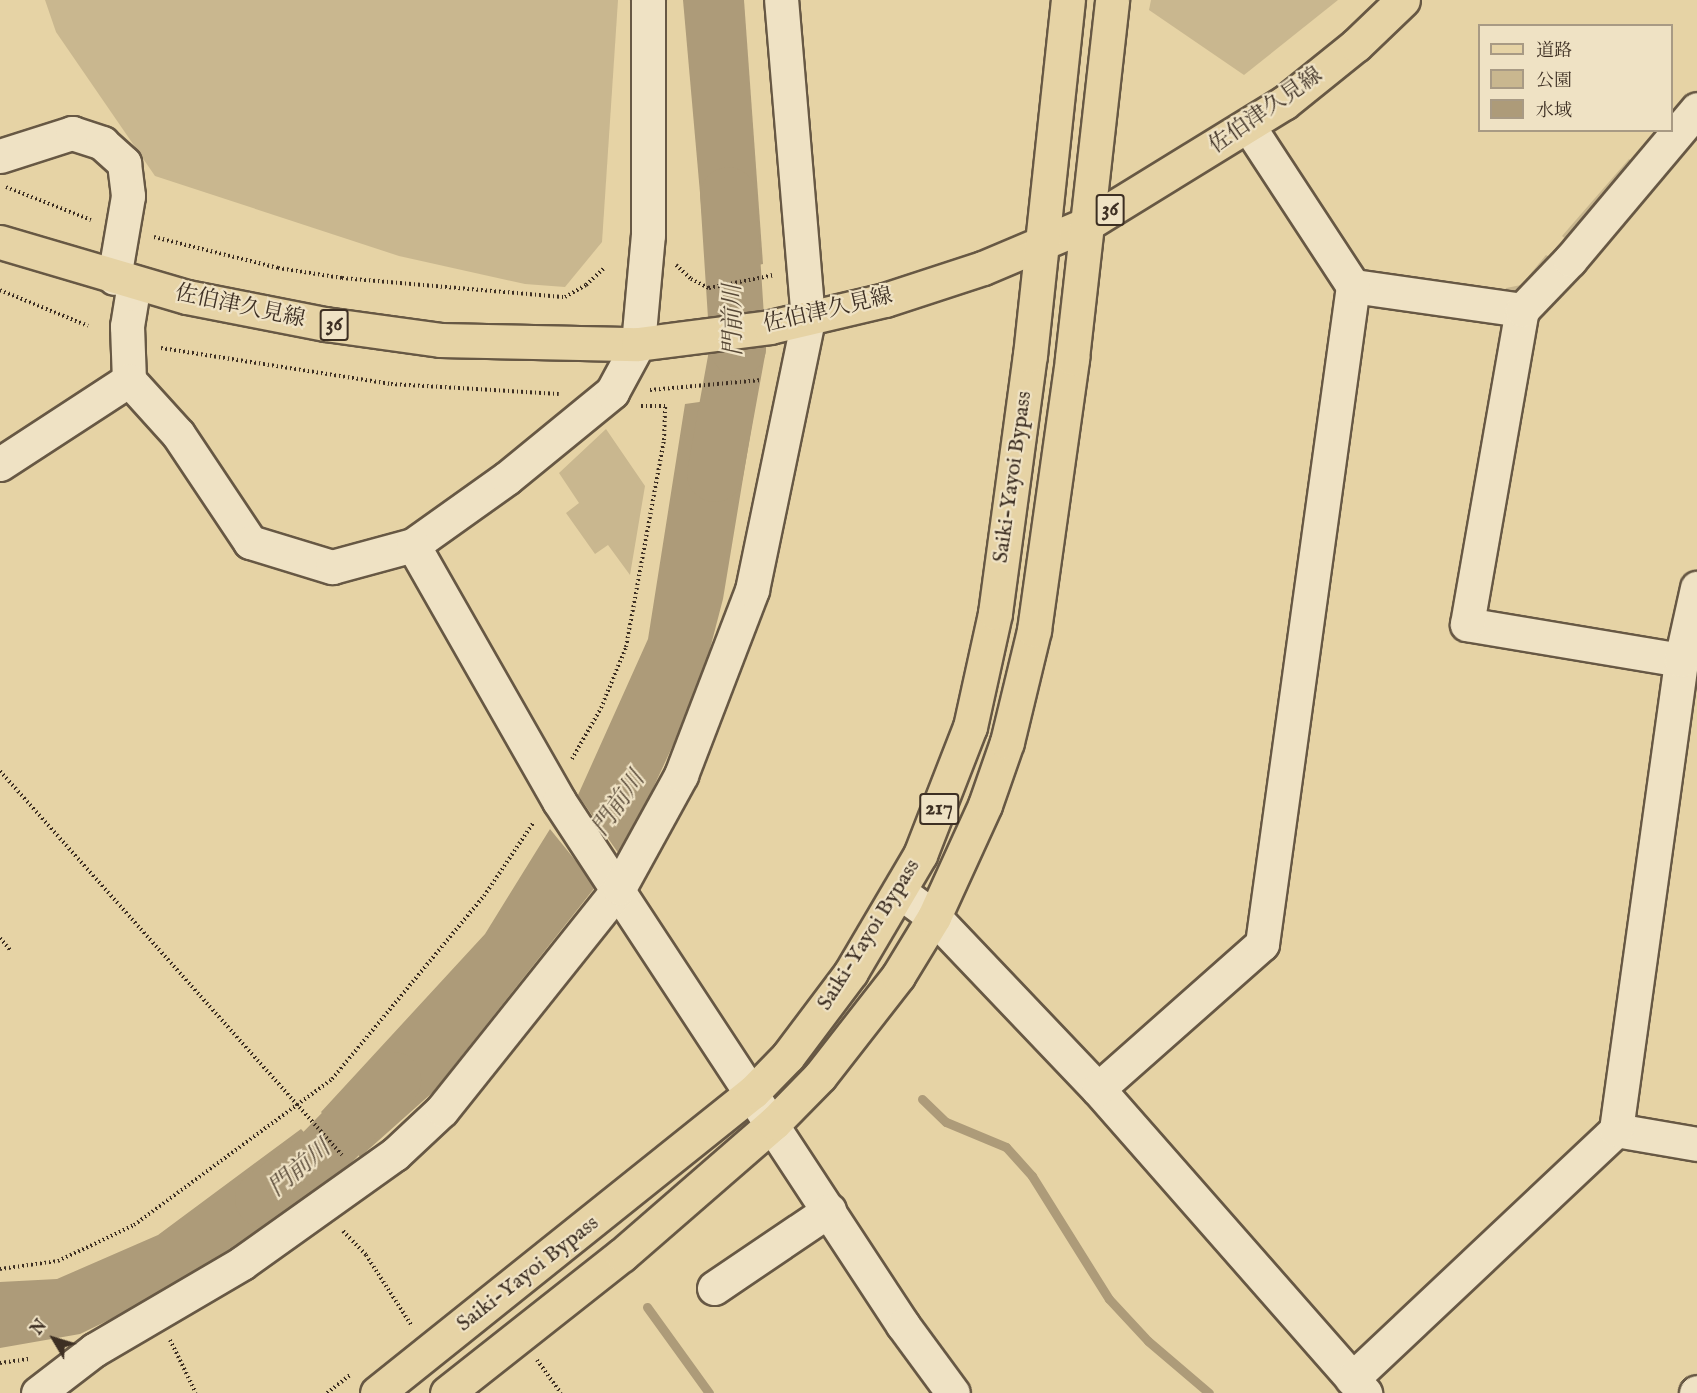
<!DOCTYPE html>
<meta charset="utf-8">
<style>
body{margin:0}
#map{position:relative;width:1697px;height:1393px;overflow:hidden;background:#e6d3a5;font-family:"IM FELL English","Noto Serif JP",serif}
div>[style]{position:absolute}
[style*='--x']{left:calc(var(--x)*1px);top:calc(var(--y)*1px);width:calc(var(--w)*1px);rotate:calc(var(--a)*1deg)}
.green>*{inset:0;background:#c9b78f}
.water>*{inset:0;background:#ad9b79}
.stream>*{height:9px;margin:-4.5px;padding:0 4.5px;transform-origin:4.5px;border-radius:4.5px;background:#ad9b79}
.river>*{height:56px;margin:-28px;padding:0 28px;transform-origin:28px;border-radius:28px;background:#ad9b79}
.path>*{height:4px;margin-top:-2px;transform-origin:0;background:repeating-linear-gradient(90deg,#3d2f23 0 1.5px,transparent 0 4.5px)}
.roads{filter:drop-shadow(2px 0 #675844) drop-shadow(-2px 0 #675844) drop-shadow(0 2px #675844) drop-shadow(0 -2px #675844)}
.minor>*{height:33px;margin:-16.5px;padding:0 16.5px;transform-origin:16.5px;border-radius:16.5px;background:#efe2c4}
.tertiary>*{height:33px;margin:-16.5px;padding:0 16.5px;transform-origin:16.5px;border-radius:16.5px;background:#efe2c4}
.primary>*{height:33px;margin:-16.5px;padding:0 16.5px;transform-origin:16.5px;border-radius:16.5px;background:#e6d3a5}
.trunk>*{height:33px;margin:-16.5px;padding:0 16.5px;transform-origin:16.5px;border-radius:16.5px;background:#e6d3a5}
span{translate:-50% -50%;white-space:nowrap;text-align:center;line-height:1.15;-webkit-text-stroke:4.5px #efe2c4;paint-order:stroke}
.shield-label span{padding:2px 4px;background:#efe2c4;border:2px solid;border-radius:4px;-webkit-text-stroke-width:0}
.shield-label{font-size:21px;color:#3d2f23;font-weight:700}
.street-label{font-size:22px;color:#3d2f23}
.water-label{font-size:24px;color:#594a38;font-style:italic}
.legend{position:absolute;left:1478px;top:24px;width:195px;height:108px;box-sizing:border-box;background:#efe2c4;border:2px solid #a89a84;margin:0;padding:8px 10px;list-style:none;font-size:18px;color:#3d2f23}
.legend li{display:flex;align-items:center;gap:12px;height:30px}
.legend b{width:30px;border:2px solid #a89a84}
.north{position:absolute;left:24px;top:1309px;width:60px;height:60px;-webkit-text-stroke:4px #efe2c4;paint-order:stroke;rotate:308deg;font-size:16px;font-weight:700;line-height:24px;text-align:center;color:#3d2f23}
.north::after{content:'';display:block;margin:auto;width:21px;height:27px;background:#3d2f23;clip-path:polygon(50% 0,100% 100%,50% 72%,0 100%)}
</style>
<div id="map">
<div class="green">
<div style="clip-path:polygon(45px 0,618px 0,602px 242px,565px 287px,525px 284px,399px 256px,155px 176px,56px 32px)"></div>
<div style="clip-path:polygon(1151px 0,1338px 0,1244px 75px,1149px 10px)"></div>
<div style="clip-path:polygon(1629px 159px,1633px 162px,1566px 239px,1562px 236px)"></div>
<div style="clip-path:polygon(1546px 255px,1556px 261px,1524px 298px,1503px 297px,1506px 288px,1521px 285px)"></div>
<div style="clip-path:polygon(606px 429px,645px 486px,630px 575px,608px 545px,595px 554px,566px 513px,579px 503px,559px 473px)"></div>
</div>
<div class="water">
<div style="clip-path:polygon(683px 0,744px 0,763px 264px,720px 273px,706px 261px)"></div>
<div style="clip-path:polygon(757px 394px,723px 599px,700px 687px,621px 857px,578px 795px,648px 639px,685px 404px)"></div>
<div style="clip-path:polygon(550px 829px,596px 886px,433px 1092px,360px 1157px,321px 1112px,485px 934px)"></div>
<div style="clip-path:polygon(301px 1129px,344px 1175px,173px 1289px,80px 1334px,0 1348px,0 1282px,57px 1279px,158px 1235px)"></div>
</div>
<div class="stream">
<div style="--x:922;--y:1099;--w:33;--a:44"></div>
<div style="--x:946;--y:1122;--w:65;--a:22.6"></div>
<div style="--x:1006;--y:1147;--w:39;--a:48"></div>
<div style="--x:1032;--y:1176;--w:145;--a:58"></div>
<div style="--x:1109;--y:1299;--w:57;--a:47.1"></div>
<div style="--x:1148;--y:1341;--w:80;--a:40.4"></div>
<div style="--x:647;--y:1307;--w:106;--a:54.2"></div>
</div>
<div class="river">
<div style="--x:715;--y:474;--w:128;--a:-79.7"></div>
<div style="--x:738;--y:348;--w:153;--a:-93.7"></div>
<div style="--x:263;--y:1199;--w:68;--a:-37.2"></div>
<div style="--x:317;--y:1158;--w:109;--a:-45.7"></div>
</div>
<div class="path">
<div style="--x:6;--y:187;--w:91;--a:21.2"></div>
<div style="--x:154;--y:237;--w:128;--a:14"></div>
<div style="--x:278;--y:268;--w:65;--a:8.9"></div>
<div style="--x:342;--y:278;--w:224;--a:4.9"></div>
<div style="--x:565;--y:297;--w:24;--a:-30"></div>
<div style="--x:586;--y:285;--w:26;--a:-43"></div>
<div style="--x:676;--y:265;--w:21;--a:43"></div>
<div style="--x:691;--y:279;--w:20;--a:27"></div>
<div style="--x:709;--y:288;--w:66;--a:-11.3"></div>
<div style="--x:0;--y:290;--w:95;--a:22.2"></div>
<div style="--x:161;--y:348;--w:233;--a:8.9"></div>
<div style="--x:391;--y:384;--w:168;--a:3.4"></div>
<div style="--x:650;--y:390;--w:112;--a:-5.1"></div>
<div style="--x:572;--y:759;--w:59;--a:-60.4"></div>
<div style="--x:601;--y:708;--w:66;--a:-67.7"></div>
<div style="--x:626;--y:647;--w:210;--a:-79.6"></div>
<div style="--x:664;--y:440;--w:34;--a:-88"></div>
<div style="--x:665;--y:406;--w:26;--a:180"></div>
<div style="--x:0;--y:771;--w:514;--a:48.31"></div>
<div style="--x:0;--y:938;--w:16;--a:50"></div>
<div style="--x:343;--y:1231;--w:33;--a:46"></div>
<div style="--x:366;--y:1255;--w:85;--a:57.1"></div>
<div style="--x:0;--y:1269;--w:59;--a:-7.9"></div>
<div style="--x:58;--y:1261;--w:84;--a:-25.3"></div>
<div style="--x:134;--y:1225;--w:246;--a:-36.4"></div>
<div style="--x:332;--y:1079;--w:238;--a:-50.3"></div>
<div style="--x:484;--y:896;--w:89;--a:-56"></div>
<div style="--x:170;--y:1340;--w:59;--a:63.9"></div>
<div style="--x:537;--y:1360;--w:41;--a:54"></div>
<div style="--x:0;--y:1363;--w:29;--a:-8"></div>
<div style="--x:327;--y:1393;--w:29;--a:-38"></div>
</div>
<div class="roads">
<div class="minor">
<div style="--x:0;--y:156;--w:76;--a:-17.7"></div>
<div style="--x:72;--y:133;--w:32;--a:18"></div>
<div style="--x:102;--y:143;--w:30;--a:42"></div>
<div style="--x:124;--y:163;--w:33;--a:83"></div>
<div style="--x:128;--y:196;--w:83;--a:99.7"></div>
<div style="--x:134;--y:283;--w:44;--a:99.2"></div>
<div style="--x:127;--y:326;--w:54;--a:87.9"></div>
<div style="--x:129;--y:380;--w:73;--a:47.8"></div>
<div style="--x:178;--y:434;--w:130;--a:56.3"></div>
<div style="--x:250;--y:542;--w:86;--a:17"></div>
<div style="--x:332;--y:567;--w:84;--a:-15.2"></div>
<div style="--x:413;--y:545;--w:115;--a:-35.5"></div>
<div style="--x:507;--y:478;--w:136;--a:-39.3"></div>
<div style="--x:612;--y:392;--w:55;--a:-61.6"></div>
<div style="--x:1353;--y:286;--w:171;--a:8.1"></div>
<div style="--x:0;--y:464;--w:154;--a:-33.1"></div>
<div style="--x:413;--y:545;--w:295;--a:60.3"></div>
<div style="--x:559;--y:801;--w:627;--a:56.72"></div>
<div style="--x:903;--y:1325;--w:84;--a:53.7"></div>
<div style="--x:1681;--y:660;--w:217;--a:-170.5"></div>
<div style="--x:1467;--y:624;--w:319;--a:-80.1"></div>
<div style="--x:1522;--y:310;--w:69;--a:-46.2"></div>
<div style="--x:1570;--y:260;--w:197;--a:-49.9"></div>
<div style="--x:900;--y:892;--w:42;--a:36.3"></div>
<div style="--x:934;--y:917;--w:238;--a:46.4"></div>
<div style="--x:1098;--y:1089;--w:405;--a:48.7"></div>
<div style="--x:1098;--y:1089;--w:219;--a:-41.5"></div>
<div style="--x:1262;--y:944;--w:664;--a:-82.13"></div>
<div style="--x:1353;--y:286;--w:190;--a:-123.2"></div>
<div style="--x:1616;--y:1130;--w:82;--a:9.8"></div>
<div style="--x:714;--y:1288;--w:139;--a:-34.1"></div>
<div style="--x:1352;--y:1379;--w:363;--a:-43.3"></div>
<div style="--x:1616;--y:1130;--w:474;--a:-82.1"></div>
<div style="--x:1681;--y:660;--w:74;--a:-77.5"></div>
<div style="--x:38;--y:1393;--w:71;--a:-37.5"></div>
<div style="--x:94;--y:1350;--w:172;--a:-30.4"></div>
<div style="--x:242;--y:1263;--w:188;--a:-35.5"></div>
<div style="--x:395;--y:1154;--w:64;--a:-43.1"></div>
<div style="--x:442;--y:1110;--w:284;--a:-51.4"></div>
<div style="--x:619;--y:888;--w:129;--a:-61.2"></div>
<div style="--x:681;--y:775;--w:198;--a:-69"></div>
<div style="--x:752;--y:590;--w:276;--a:-78.3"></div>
<div style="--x:808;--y:320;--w:321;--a:-94.8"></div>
<div style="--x:1696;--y:1393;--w:1;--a:-45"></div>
</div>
<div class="tertiary">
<div style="--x:638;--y:344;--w:109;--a:-84.8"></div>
<div style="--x:648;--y:235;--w:235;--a:-90"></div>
</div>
<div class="primary">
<div style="--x:0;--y:242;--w:195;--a:16.4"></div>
<div style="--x:187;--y:297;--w:141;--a:11.1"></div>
<div style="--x:325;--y:324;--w:116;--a:7.9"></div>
<div style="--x:440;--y:340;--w:198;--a:1.2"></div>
<div style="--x:638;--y:344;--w:133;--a:-7.3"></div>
<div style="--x:770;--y:327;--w:118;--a:-13.2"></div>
<div style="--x:885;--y:300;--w:103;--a:-18.1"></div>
<div style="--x:983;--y:268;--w:113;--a:-22.9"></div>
<div style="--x:1087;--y:224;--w:231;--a:-31.6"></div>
<div style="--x:1284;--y:103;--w:92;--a:-38.9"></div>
<div style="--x:1356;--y:45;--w:65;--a:-43.8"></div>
</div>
<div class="trunk">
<div style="--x:377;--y:1393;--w:482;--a:-38.7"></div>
<div style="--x:753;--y:1092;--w:50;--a:-45.8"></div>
<div style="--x:788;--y:1056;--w:105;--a:-53.1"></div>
<div style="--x:851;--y:972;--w:136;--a:-59.5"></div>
<div style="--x:920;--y:855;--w:137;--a:-68.7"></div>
<div style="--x:970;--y:727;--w:117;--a:-77.6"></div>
<div style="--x:995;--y:613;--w:260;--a:-82.3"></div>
<div style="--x:1030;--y:355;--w:357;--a:-83.9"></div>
<div style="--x:447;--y:1393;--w:223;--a:-38.3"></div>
<div style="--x:622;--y:1255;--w:201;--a:-41"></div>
<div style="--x:774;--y:1123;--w:66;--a:-45.6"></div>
<div style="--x:820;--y:1076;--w:127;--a:-52"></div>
<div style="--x:898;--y:976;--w:69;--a:-58.6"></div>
<div style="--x:934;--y:917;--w:123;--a:-65.5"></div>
<div style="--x:985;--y:805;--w:67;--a:-70.8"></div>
<div style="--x:1007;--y:742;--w:115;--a:-76.4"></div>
<div style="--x:1034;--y:630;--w:275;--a:-82"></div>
<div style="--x:1072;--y:358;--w:360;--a:-83.6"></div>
</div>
</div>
<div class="shield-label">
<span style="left:1110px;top:210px">36</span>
<span style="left:334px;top:325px">36</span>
<span style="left:939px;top:809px">217</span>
</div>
<div class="street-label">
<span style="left:1266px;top:111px;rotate:-35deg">佐伯津久見線</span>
<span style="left:240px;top:307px;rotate:12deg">佐伯津久見線</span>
<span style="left:828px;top:311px;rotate:-13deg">佐伯津久見線</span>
<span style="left:1013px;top:477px;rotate:-82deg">Saiki-Yayoi Bypass</span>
<span style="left:869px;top:935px;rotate:-58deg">Saiki-Yayoi Bypass</span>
<span style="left:528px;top:1274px;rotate:-38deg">Saiki-Yayoi Bypass</span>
</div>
<div class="water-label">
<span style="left:734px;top:320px;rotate:-91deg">門前川</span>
<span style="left:619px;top:804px;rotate:-55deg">門前川</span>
<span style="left:300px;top:1169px;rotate:-40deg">門前川</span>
</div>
<ul class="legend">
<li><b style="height:8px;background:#e6d3a5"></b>道路</li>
<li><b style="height:16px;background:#c9b78f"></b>公園</li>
<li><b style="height:16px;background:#ad9b79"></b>水域</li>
</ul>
<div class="north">N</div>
</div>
